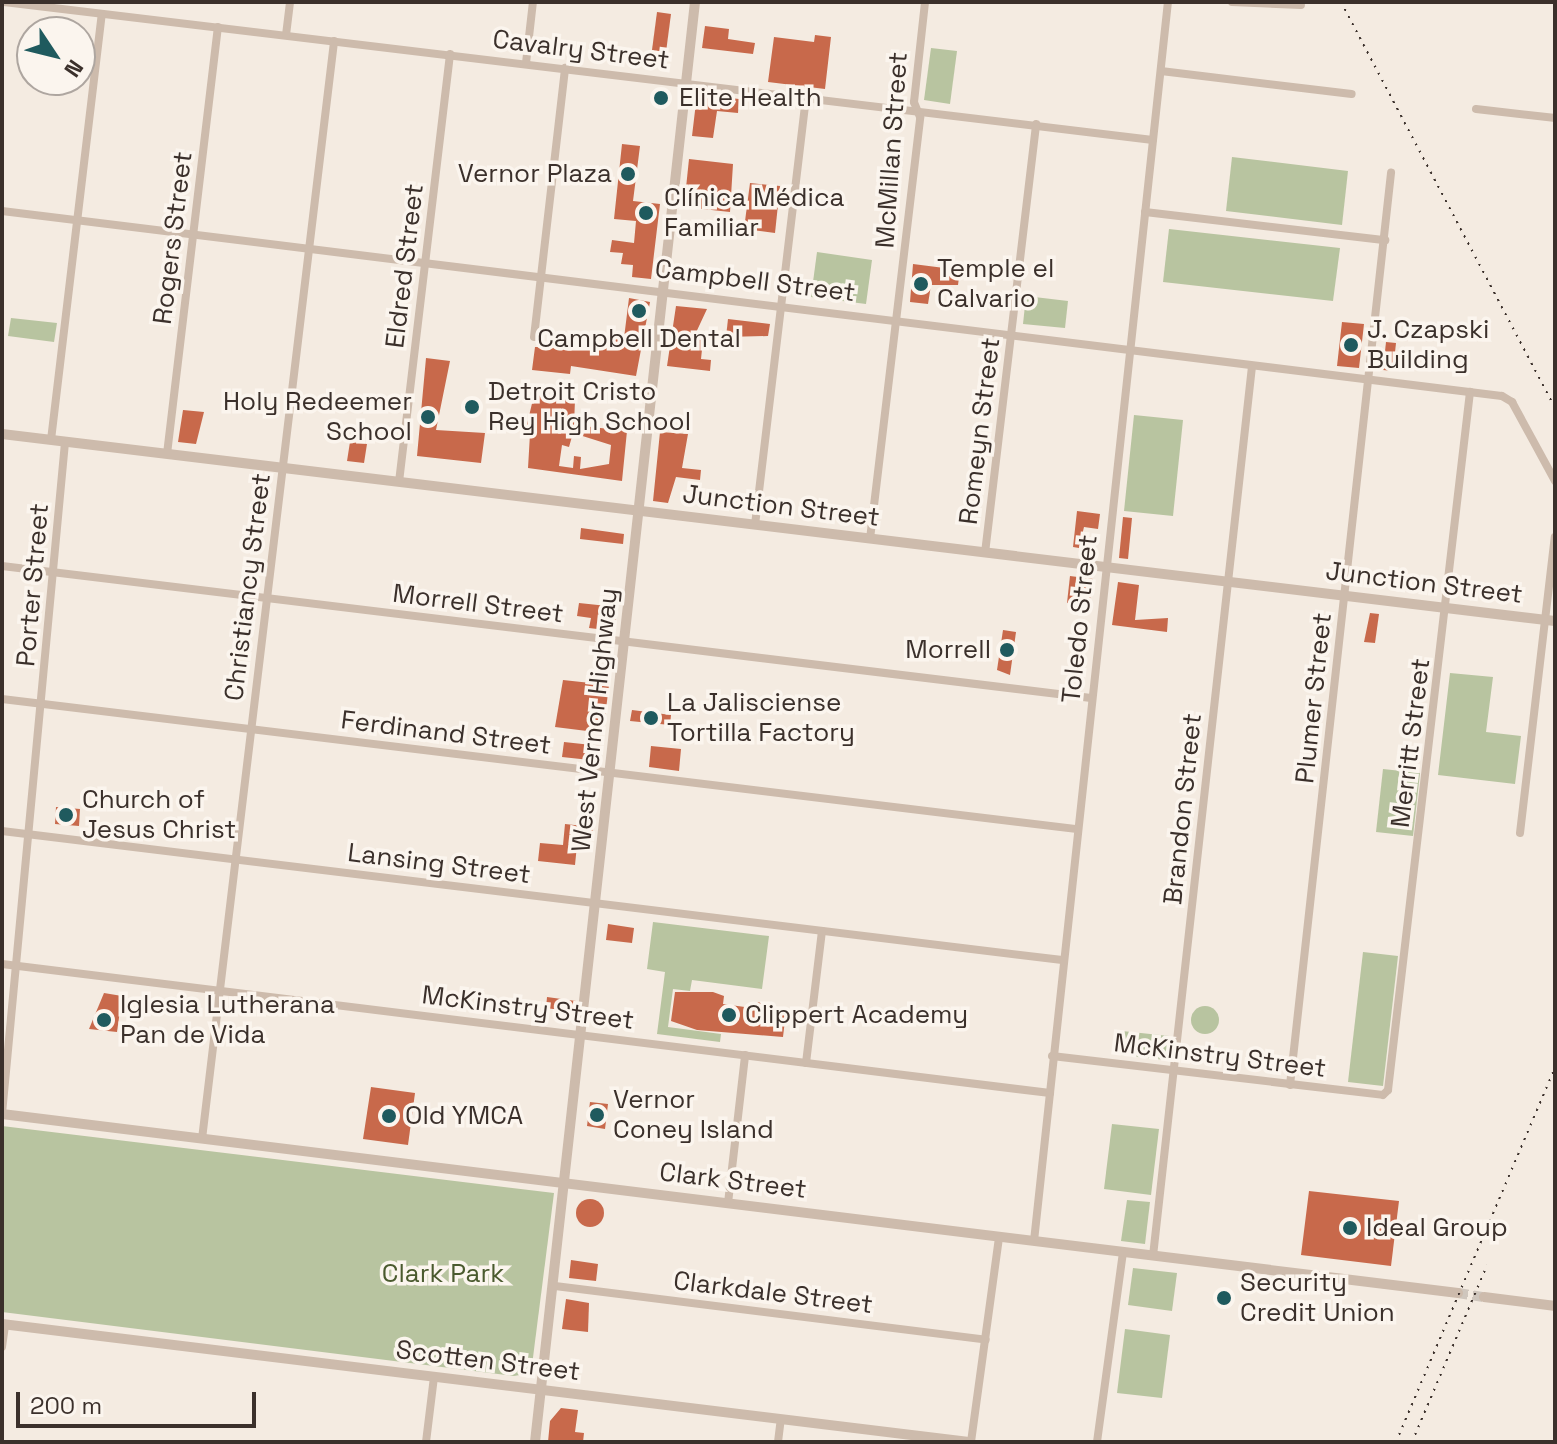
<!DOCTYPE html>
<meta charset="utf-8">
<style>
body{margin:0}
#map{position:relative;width:1557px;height:1444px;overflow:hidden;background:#f4ebe1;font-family:"Space Grotesk",sans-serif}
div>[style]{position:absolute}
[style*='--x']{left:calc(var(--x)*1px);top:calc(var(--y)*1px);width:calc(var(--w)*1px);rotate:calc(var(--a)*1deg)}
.green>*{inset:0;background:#b8c4a0}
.round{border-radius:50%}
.building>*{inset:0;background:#c8694b}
.tertiary-tunnel>*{height:10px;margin-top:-5px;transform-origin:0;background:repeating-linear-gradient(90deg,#cfc6bd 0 10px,transparent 0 15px)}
.minor>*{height:8px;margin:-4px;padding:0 4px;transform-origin:4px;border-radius:4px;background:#cdbbac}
.tertiary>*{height:10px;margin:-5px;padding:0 5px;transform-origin:5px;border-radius:5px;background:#cdbbac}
.rail>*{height:2px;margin-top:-1px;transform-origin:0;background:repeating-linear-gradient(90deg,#3b302b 0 2px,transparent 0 8px)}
.dots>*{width:22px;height:22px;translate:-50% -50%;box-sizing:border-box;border:4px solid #fbf5ee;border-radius:50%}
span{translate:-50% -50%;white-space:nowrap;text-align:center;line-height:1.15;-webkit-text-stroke:7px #fbf5ee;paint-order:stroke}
.street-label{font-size:26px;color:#3b302b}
.poi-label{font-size:26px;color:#3b302b}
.left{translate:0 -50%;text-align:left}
.right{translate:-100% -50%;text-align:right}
.park-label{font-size:26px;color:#4a5a2e}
.frame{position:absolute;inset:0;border:4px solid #3b302b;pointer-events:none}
.north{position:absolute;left:16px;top:16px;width:80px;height:80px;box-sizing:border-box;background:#fbf5ee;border:2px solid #aea6a0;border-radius:50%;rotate:125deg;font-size:22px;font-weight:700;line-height:32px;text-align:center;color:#3b302b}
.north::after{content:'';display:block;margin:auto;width:28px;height:36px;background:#1f5a5e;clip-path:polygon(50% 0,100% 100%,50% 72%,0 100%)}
.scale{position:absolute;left:16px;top:1392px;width:240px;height:36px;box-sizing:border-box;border:4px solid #3b302b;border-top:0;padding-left:10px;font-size:24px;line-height:28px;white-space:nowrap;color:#3b302b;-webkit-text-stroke:6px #fbf5ee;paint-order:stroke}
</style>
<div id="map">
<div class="green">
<div style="clip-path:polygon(931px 48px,957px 51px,950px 104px,924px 100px)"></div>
<div style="clip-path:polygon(1232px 157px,1348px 171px,1342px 225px,1226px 211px)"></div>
<div style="clip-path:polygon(1169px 229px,1340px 248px,1333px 301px,1163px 282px)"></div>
<div style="clip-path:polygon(817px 252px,872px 260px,866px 304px,811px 297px)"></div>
<div style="clip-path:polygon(1026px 296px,1068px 301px,1065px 328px,1023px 324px)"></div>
<div style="clip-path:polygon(11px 318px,57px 323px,54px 342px,8px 336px)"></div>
<div style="clip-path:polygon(1134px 415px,1183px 420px,1173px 516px,1124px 511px)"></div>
<div style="clip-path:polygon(1450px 673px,1493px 677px,1486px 732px,1521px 736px,1515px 784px,1438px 775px)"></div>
<div style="clip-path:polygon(1383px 769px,1420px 773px,1413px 836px,1376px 832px)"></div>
<div style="clip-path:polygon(653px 922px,769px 936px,762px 989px,692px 980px,690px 991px,673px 989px,668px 1027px,721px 1034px,720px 1042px,657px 1034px,665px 972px,647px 969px)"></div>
<div style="clip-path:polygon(1363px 952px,1398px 956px,1383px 1086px,1348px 1082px)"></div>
<div class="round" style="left:1191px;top:1006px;width:28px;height:28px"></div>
<div style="clip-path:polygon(1122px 1031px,1169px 1036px,1166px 1060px,1120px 1055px)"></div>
<div style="clip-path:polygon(1112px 1124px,1159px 1129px,1151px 1195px,1104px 1189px)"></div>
<div style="clip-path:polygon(2px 1126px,554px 1193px,531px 1373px,514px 1376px,2px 1312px)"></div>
<div style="clip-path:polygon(1127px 1200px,1150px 1202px,1145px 1244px,1121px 1241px)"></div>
<div style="clip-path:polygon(1133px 1268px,1177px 1273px,1172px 1311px,1128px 1305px)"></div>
<div style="clip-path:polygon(1125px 1329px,1170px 1335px,1162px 1398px,1117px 1393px)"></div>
</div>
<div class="building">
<div style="clip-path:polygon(657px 12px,671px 14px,666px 52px,652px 50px)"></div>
<div style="clip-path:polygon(705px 26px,729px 29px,728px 39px,755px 43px,753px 54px,702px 48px)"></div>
<div style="clip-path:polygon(815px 35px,831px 37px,825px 89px,768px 82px,774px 37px,814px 42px)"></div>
<div style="clip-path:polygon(697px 94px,739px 99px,738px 113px,717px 111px,713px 138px,692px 136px)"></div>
<div style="clip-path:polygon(622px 144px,640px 146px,633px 201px,660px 204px,651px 279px,632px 277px,633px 265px,621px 264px,623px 253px,610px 252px,612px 240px,634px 243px,636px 221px,614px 219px)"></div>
<div style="clip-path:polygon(689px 159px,733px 164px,730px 212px,684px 207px)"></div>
<div style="clip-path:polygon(750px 183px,780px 186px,775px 233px,744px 229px)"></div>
<div style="clip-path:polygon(913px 264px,960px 270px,958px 285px,931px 285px,928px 304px,910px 302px)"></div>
<div style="clip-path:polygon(629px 298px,650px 302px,636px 376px,571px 366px,570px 374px,532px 370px,535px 347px,614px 348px,615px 337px,624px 338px)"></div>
<div style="clip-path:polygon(676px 306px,707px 309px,693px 339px,703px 340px,701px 359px,711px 360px,710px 371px,667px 366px)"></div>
<div style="clip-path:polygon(728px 319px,770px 324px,768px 336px,726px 337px)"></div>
<div style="clip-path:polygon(1342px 322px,1364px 324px,1359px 368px,1337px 366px)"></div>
<div style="clip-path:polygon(1386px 342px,1396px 343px,1393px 371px,1383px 370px)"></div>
<div style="clip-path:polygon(426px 358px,450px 361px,436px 430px,485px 433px,481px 463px,417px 456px)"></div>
<div style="clip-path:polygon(evenodd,534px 395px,575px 400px,574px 425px,627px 431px,622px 481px,528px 468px,530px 434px,525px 433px,534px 395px,573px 433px,611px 445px,609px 464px,580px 469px,581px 457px,574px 456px,573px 468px,559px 466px,562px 445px,569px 447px,573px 433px)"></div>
<div style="clip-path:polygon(183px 410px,204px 412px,196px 444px,178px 442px)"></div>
<div style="clip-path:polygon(660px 432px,688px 434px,682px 468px,701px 470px,700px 480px,676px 477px,668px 503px,653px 501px)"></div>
<div style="clip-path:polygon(350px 442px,367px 444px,364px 463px,347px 461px)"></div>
<div style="clip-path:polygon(1077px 511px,1100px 514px,1098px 529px,1084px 527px,1079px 548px,1073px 547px)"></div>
<div style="clip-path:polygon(1123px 517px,1132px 518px,1128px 559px,1119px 558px)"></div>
<div style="clip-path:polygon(581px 528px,624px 534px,623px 544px,580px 539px)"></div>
<div style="clip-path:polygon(1070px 576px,1093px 579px,1089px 606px,1067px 603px)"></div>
<div style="clip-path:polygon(1118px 582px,1139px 585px,1135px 620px,1168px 618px,1167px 632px,1112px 625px)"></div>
<div style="clip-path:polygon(579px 603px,617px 607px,614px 631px,589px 628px,591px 618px,577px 616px)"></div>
<div style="clip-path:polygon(1370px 613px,1379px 614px,1375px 643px,1364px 642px)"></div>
<div style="clip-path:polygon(1003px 630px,1016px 632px,1010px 675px,997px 670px)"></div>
<div style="clip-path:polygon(563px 680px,609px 685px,603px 733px,555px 727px)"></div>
<div style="clip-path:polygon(632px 710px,671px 715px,670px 725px,630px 721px)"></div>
<div style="clip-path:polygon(564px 742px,601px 746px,599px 761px,562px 757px)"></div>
<div style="clip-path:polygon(651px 746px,681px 749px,679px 771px,649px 767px)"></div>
<div style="clip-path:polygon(56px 807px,80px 809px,79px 826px,55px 824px)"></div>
<div style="clip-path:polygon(565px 824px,593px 827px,592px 837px,578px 835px,575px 865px,538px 861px,540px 843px,563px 845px)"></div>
<div style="clip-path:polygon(608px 924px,634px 928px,632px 943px,606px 940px)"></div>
<div style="clip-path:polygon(675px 992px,713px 992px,724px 996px,723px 1004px,752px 1008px,758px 1002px,786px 1012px,783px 1037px,697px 1030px,671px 1021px)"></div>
<div style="clip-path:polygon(104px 993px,122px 996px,117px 1032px,89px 1029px)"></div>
<div style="clip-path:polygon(547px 997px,576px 1001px,575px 1012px,546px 1008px)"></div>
<div style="clip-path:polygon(371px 1087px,415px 1093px,408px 1145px,363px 1139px)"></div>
<div style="clip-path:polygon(590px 1102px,608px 1104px,605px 1129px,587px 1126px)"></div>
<div style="clip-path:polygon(1309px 1191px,1399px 1201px,1391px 1266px,1301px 1255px)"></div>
<div class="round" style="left:576px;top:1199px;width:28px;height:28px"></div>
<div style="clip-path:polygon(571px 1260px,598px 1264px,596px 1281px,569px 1278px)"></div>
<div style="clip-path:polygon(566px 1299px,589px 1303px,588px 1332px,562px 1329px)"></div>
<div style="clip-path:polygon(561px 1408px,578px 1410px,575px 1432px,584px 1433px,583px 1442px,548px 1442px,550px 1421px)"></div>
</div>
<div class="tertiary-tunnel">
<div style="--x:1458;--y:1293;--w:26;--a:9"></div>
</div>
<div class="minor">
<div style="--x:4;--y:2;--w:1157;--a:6.85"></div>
<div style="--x:1232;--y:2;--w:69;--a:2.5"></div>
<div style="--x:286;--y:35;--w:33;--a:-83"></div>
<div style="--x:526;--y:63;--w:61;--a:-83.5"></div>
<div style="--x:1161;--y:71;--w:192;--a:6.9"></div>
<div style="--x:1476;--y:109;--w:80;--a:6.5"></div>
<div style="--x:2;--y:211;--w:1511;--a:7.03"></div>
<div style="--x:1502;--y:396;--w:12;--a:31"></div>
<div style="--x:1512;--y:402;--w:90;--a:61.4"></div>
<div style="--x:1145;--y:212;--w:242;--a:6.7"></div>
<div style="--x:534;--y:337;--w:271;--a:-83.4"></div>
<div style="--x:51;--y:440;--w:429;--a:-83.2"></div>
<div style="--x:167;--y:454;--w:430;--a:-83.2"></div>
<div style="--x:399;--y:482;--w:431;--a:-83.2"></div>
<div style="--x:755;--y:525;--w:432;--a:-83.2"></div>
<div style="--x:870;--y:539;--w:425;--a:-83.2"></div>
<div style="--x:920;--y:117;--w:16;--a:-112"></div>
<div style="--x:914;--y:102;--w:101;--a:-83.7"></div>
<div style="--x:985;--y:553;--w:432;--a:-83.2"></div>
<div style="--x:2;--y:566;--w:1097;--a:6.91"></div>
<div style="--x:2;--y:699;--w:1083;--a:6.9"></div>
<div style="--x:2;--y:831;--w:1068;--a:6.94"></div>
<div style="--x:1520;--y:833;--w:298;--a:-83.3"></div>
<div style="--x:2;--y:964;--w:1056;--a:7.02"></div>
<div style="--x:1052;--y:1056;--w:333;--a:6.7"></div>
<div style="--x:1383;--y:1095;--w:7;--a:-45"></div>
<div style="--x:1388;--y:1090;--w:703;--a:-83.3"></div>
<div style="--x:806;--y:1063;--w:133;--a:-83.1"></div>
<div style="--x:1290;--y:1085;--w:918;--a:-83.68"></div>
<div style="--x:2;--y:1114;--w:675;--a:-84.64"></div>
<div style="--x:202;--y:1139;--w:1106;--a:-83.14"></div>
<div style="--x:728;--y:1203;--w:149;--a:-83.4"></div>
<div style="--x:1034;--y:1241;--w:1246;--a:-83.83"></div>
<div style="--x:1153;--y:1256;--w:894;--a:-83.65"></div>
<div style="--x:555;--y:1286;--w:434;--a:7.1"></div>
<div style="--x:2;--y:1347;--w:22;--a:-82"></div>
<div style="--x:426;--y:1442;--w:65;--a:-83"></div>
<div style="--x:778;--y:1442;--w:23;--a:-83"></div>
<div style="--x:971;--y:1442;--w:207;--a:-82.2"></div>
<div style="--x:1097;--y:1442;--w:192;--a:-82.2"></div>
</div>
<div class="tertiary">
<div style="--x:2;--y:434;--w:1564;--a:6.87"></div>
<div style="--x:2;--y:1114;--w:1467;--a:7.01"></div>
<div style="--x:1484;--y:1297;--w:72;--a:7.2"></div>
<div style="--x:2;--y:1324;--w:974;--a:6.96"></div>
<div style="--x:535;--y:1442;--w:1449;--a:-83.66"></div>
</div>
<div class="rail">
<div style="--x:1341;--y:2;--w:459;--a:62.2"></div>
<div style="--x:1396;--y:1442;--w:406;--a:-67"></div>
<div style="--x:1412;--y:1442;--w:192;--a:-67"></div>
</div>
<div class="dots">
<div style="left:661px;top:98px;background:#1f5a5e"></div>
<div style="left:628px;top:174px;background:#1f5a5e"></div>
<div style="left:646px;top:213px;background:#1f5a5e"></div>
<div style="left:921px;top:284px;background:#1f5a5e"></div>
<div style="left:639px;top:311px;background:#1f5a5e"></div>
<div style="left:1351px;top:345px;background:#1f5a5e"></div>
<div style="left:472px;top:407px;background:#1f5a5e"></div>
<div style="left:428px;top:417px;background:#1f5a5e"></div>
<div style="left:1007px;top:650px;background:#1f5a5e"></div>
<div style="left:651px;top:718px;background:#1f5a5e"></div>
<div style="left:66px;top:815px;background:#1f5a5e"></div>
<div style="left:729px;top:1015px;background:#1f5a5e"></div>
<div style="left:104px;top:1020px;background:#1f5a5e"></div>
<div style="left:597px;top:1115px;background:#1f5a5e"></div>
<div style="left:389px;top:1116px;background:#1f5a5e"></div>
<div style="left:1350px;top:1228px;background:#1f5a5e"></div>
<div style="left:1224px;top:1298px;background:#1f5a5e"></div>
</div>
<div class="street-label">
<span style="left:581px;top:50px;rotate:7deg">Cavalry Street</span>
<span style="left:892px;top:150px;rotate:-86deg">McMillan Street</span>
<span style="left:173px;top:238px;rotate:-83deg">Rogers Street</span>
<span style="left:405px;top:266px;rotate:-83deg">Eldred Street</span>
<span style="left:755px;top:281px;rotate:7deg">Campbell Street</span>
<span style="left:980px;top:431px;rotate:-83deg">Romeyn Street</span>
<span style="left:781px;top:506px;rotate:7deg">Junction Street</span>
<span style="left:1424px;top:583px;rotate:7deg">Junction Street</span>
<span style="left:33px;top:585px;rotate:-85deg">Porter Street</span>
<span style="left:248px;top:587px;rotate:-83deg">Christiancy Street</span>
<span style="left:478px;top:604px;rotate:7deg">Morrell Street</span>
<span style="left:1080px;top:619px;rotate:-84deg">Toledo Street</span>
<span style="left:1314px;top:698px;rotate:-84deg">Plumer Street</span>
<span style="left:595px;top:720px;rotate:-84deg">West Vernor Highway</span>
<span style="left:446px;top:733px;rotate:7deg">Ferdinand Street</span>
<span style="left:1411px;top:743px;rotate:-83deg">Merritt Street</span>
<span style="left:1183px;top:809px;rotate:-84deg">Brandon Street</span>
<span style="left:439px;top:864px;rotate:7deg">Lansing Street</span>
<span style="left:528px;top:1008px;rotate:7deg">McKinstry Street</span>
<span style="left:1220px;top:1056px;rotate:7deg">McKinstry Street</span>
<span style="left:733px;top:1181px;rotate:7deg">Clark Street</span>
<span style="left:773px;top:1293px;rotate:7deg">Clarkdale Street</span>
<span style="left:488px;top:1361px;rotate:7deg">Scotten Street</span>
</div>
<div class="poi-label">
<span class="left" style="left:679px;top:98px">Elite Health</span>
<span class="right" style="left:612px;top:174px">Vernor Plaza</span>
<span class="left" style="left:664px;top:213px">Clínica Médica<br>Familiar</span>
<span class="left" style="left:937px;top:284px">Temple el<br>Calvario</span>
<span class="left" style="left:1367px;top:345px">J. Czapski<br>Building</span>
<span style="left:639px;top:339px">Campbell Dental</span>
<span class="left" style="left:488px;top:407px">Detroit Cristo<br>Rey High School</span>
<span class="right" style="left:412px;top:417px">Holy Redeemer<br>School</span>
<span class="right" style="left:991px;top:650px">Morrell</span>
<span class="left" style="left:667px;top:718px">La Jalisciense<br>Tortilla Factory</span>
<span class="left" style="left:82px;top:815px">Church of<br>Jesus Christ</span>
<span class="left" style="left:120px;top:1020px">Iglesia Lutherana<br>Pan de Vida</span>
<span class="left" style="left:745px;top:1015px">Clippert Academy</span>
<span class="left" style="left:613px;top:1115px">Vernor<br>Coney Island</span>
<span class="left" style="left:405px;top:1116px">Old YMCA</span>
<span class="left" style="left:1366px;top:1228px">Ideal Group</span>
<span class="left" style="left:1240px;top:1298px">Security<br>Credit Union</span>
</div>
<div class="park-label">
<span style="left:443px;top:1274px">Clark Park</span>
</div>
<div class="frame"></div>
<div class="north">N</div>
<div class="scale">200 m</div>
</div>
